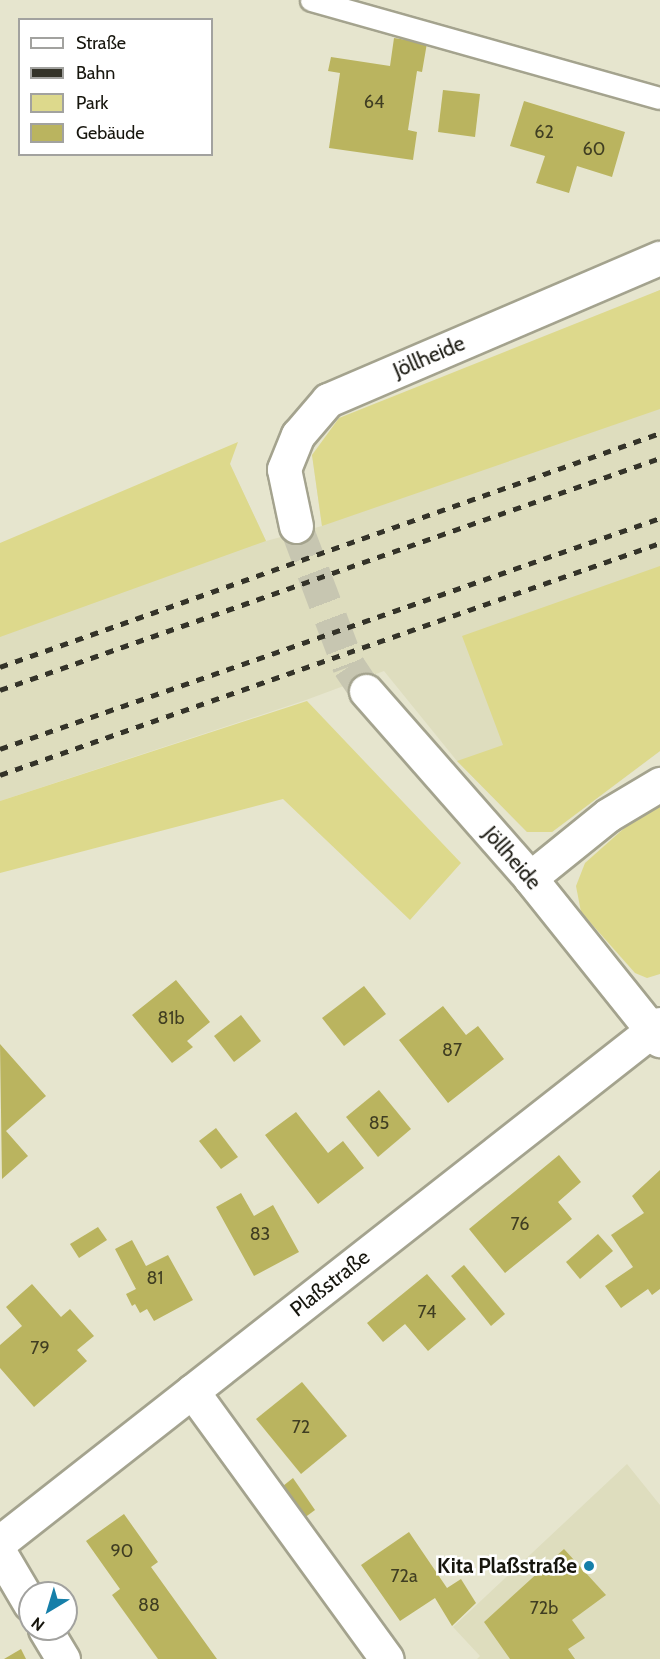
<!DOCTYPE html>
<meta charset="utf-8">
<style>
body{margin:0}
#map{position:relative;width:660px;height:1659px;overflow:hidden;background:#e6e5ce;font-family:Cabin,sans-serif}
div>[style]{position:absolute}
[style*='--x']{left:calc(var(--x)*1px);top:calc(var(--y)*1px);width:calc(var(--w)*1px);rotate:calc(var(--a)*1deg)}
.built>*{inset:0;background:#deddbe}
.green>*{inset:0;background:#ddd98c}
.building>*{inset:0;background:#bab45f}
.minor-tunnel>*{height:33px;margin-top:-16.5px;transform-origin:0;background:repeating-linear-gradient(90deg,#c7c6b1 0 33px,transparent 0 49px)}
.roads{filter:drop-shadow(2px 0 #a4a38e) drop-shadow(-2px 0 #a4a38e) drop-shadow(0 2px #a4a38e) drop-shadow(0 -2px #a4a38e)}
.service>*{height:21px;margin:-10.5px;padding:0 10.5px;transform-origin:10.5px;border-radius:10.5px;background:#fff}
.minor>*{height:33px;margin:-16.5px;padding:0 16.5px;transform-origin:16.5px;border-radius:16.5px;background:#fff}
.rail>*{height:4.5px;margin-top:-2.25px;transform-origin:0;background:repeating-linear-gradient(90deg,#343329 0 8px,transparent 0 16px)}
.dots>*{width:16px;height:16px;translate:-50% -50%;box-sizing:border-box;border:3px solid #fff;border-radius:50%}
span{translate:-50% -50%;white-space:nowrap;text-align:center;line-height:1.15;-webkit-text-stroke:5px #fff;paint-order:stroke}
.number-label{font-size:18px;color:#403e22}
.number-label span{-webkit-text-stroke-width:0}
.street-label{font-size:21px;color:#17160e}
.poi-label{font-size:21px;color:#17160e;font-weight:700}
.right{translate:-100% -50%;text-align:right}
.legend{position:absolute;left:18px;top:18px;width:195px;height:138px;box-sizing:border-box;background:#fff;border:2px solid #a2a29f;margin:0;padding:8px 10px;list-style:none;font-size:18px;color:#17160e}
.legend li{display:flex;align-items:center;gap:12px;height:30px}
.legend b{width:30px;border:2px solid #a2a29f}
.north{position:absolute;left:18px;top:1581px;width:60px;height:60px;box-sizing:border-box;background:#fff;border:2px solid #a2a29f;border-radius:50%;rotate:218deg;font-size:16px;font-weight:700;line-height:24px;text-align:center;color:#17160e}
.north::after{content:'';display:block;margin:auto;width:21px;height:27px;background:#167fa9;clip-path:polygon(50% 0,100% 100%,50% 72%,0 100%)}
</style>
<div id="map">
<div class="built">
<div style="clip-path:polygon(660px 290px,660px 751px,552px 832px,527px 832px,457px 761px,384px 671px,306px 700px,0 801px,0 559px,230px 464px,266px 541px,322px 526px,312px 455px)"></div>
<div style="clip-path:polygon(627px 1464px,660px 1505px,660px 1659px,477px 1659px,480px 1656px,453px 1627px)"></div>
</div>
<div class="green">
<div style="clip-path:polygon(660px 290px,660px 409px,322px 526px,312px 455px,339px 418px)"></div>
<div style="clip-path:polygon(238px 442px,230px 464px,266px 541px,0 637px,0 543px)"></div>
<div style="clip-path:polygon(660px 566px,660px 751px,552px 832px,527px 832px,457px 761px,503px 745px,462px 636px)"></div>
<div style="clip-path:polygon(307px 701px,461px 863px,410px 920px,283px 799px,0 873px,0 801px)"></div>
<div style="clip-path:polygon(660px 806px,660px 974px,647px 978px,635px 973px,581px 912px,576px 886px,585px 863px,630px 823px)"></div>
</div>
<div class="building">
<div style="clip-path:polygon(394px 38px,427px 43px,422px 72px,417px 71px,408px 130px,417px 132px,413px 160px,329px 148px,340px 73px,328px 71px,331px 57px,390px 66px)"></div>
<div style="clip-path:polygon(443px 90px,480px 94px,475px 137px,438px 132px)"></div>
<div style="clip-path:polygon(524px 101px,625px 132px,612px 177px,577px 166px,569px 193px,536px 183px,545px 156px,510px 146px)"></div>
<div style="clip-path:polygon(176px 980px,210px 1022px,187px 1041px,193px 1047px,172px 1063px,132px 1015px)"></div>
<div style="clip-path:polygon(364px 986px,386px 1014px,344px 1046px,322px 1018px)"></div>
<div style="clip-path:polygon(443px 1006px,466px 1035px,478px 1026px,504px 1059px,448px 1103px,399px 1040px)"></div>
<div style="clip-path:polygon(241px 1015px,261px 1041px,234px 1062px,214px 1036px)"></div>
<div style="clip-path:polygon(0 1044px,46px 1096px,6px 1131px,28px 1156px,2px 1179px)"></div>
<div style="clip-path:polygon(379px 1090px,411px 1129px,378px 1157px,346px 1117px)"></div>
<div style="clip-path:polygon(296px 1112px,328px 1153px,343px 1141px,364px 1168px,318px 1204px,265px 1135px)"></div>
<div style="clip-path:polygon(216px 1128px,238px 1157px,221px 1169px,199px 1141px)"></div>
<div style="clip-path:polygon(559px 1155px,581px 1182px,558px 1202px,572px 1219px,505px 1273px,469px 1229px)"></div>
<div style="clip-path:polygon(660px 1170px,660px 1289px,652px 1295px,648px 1289px,621px 1308px,605px 1286px,633px 1267px,611px 1235px,644px 1213px,632px 1196px)"></div>
<div style="clip-path:polygon(241px 1193px,254px 1216px,273px 1205px,299px 1252px,254px 1276px,216px 1207px)"></div>
<div style="clip-path:polygon(98px 1227px,107px 1240px,79px 1258px,70px 1244px)"></div>
<div style="clip-path:polygon(598px 1234px,613px 1251px,580px 1279px,566px 1262px)"></div>
<div style="clip-path:polygon(132px 1240px,146px 1266px,168px 1255px,193px 1300px,154px 1321px,147px 1309px,140px 1313px,135px 1304px,132px 1306px,126px 1294px,136px 1289px,115px 1249px)"></div>
<div style="clip-path:polygon(464px 1265px,505px 1314px,491px 1326px,451px 1276px)"></div>
<div style="clip-path:polygon(427px 1274px,466px 1319px,428px 1351px,405px 1324px,383px 1342px,367px 1323px)"></div>
<div style="clip-path:polygon(32px 1284px,61px 1317px,70px 1309px,94px 1336px,77px 1350px,87px 1361px,34px 1407px,0 1368px,0 1345px,22px 1326px,6px 1307px)"></div>
<div style="clip-path:polygon(302px 1382px,347px 1436px,301px 1474px,256px 1419px)"></div>
<div style="clip-path:polygon(293px 1478px,315px 1510px,300px 1521px,278px 1490px)"></div>
<div style="clip-path:polygon(124px 1514px,158px 1562px,151px 1567px,217px 1659px,158px 1659px,112px 1595px,120px 1589px,86px 1541px)"></div>
<div style="clip-path:polygon(409px 1532px,447px 1588px,461px 1579px,476px 1603px,452px 1626px,435px 1598px,400px 1621px,361px 1565px)"></div>
<div style="clip-path:polygon(564px 1549px,606px 1595px,572px 1620px,585px 1638px,568px 1649px,575px 1659px,510px 1659px,484px 1622px)"></div>
<div style="clip-path:polygon(21px 1649px,26px 1659px,4px 1659px)"></div>
</div>
<div class="minor-tunnel">
<div style="--x:296;--y:526;--w:150;--a:69.3"></div>
<div style="--x:349;--y:666;--w:30;--a:56"></div>
</div>
<div class="roads">
<div class="service">
<div style="--x:311;--y:0;--w:362;--a:15.7"></div>
</div>
<div class="minor">
<div style="--x:296;--y:526;--w:58;--a:-101.9"></div>
<div style="--x:284;--y:469;--w:37;--a:-68"></div>
<div style="--x:298;--y:435;--w:46;--a:-49.4"></div>
<div style="--x:328;--y:400;--w:361;--a:-23.2"></div>
<div style="--x:366;--y:691;--w:249;--a:48.7"></div>
<div style="--x:530;--y:878;--w:208;--a:51.3"></div>
<div style="--x:530;--y:878;--w:100;--a:-38.9"></div>
<div style="--x:608;--y:815;--w:61;--a:-30.8"></div>
<div style="--x:192;--y:1391;--w:331;--a:54"></div>
<div style="--x:0;--y:1542;--w:839;--a:-38.13"></div>
<div style="--x:0;--y:1553;--w:59;--a:59.5"></div>
<div style="--x:45;--y:1629;--w:35;--a:59"></div>
</div>
</div>
<div class="rail">
<div style="--x:0;--y:667;--w:700;--a:-19.52"></div>
<div style="--x:0;--y:690;--w:700;--a:-19.37"></div>
<div style="--x:0;--y:749;--w:699;--a:-19.29"></div>
<div style="--x:0;--y:775;--w:700;--a:-19.37"></div>
</div>
<div class="dots">
<div style="left:589px;top:1566px;background:#167fa9"></div>
</div>
<div class="number-label">
<span style="left:374px;top:102px">64</span>
<span style="left:544px;top:132px">62</span>
<span style="left:594px;top:149px">60</span>
<span style="left:171px;top:1018px">81b</span>
<span style="left:452px;top:1050px">87</span>
<span style="left:379px;top:1123px">85</span>
<span style="left:520px;top:1224px">76</span>
<span style="left:260px;top:1234px">83</span>
<span style="left:155px;top:1278px">81</span>
<span style="left:427px;top:1312px">74</span>
<span style="left:40px;top:1348px">79</span>
<span style="left:301px;top:1427px">72</span>
<span style="left:122px;top:1551px">90</span>
<span style="left:404px;top:1576px">72a</span>
<span style="left:149px;top:1605px">88</span>
<span style="left:544px;top:1608px">72b</span>
</div>
<div class="street-label">
<span style="left:429px;top:357px;rotate:-23deg">Jöllheide</span>
<span style="left:512px;top:858px;rotate:49deg">Jöllheide</span>
<span style="left:330px;top:1283px;rotate:-38deg">Plaßstraße</span>
</div>
<div class="poi-label">
<span class="right" style="left:577px;top:1566px">Kita Plaßstraße</span>
</div>
<ul class="legend">
<li><b style="height:8px;background:#fff"></b>Straße</li>
<li><b style="height:8px;background:#343329"></b>Bahn</li>
<li><b style="height:16px;background:#ddd98c"></b>Park</li>
<li><b style="height:16px;background:#bab45f"></b>Gebäude</li>
</ul>
<div class="north">N</div>
</div>
